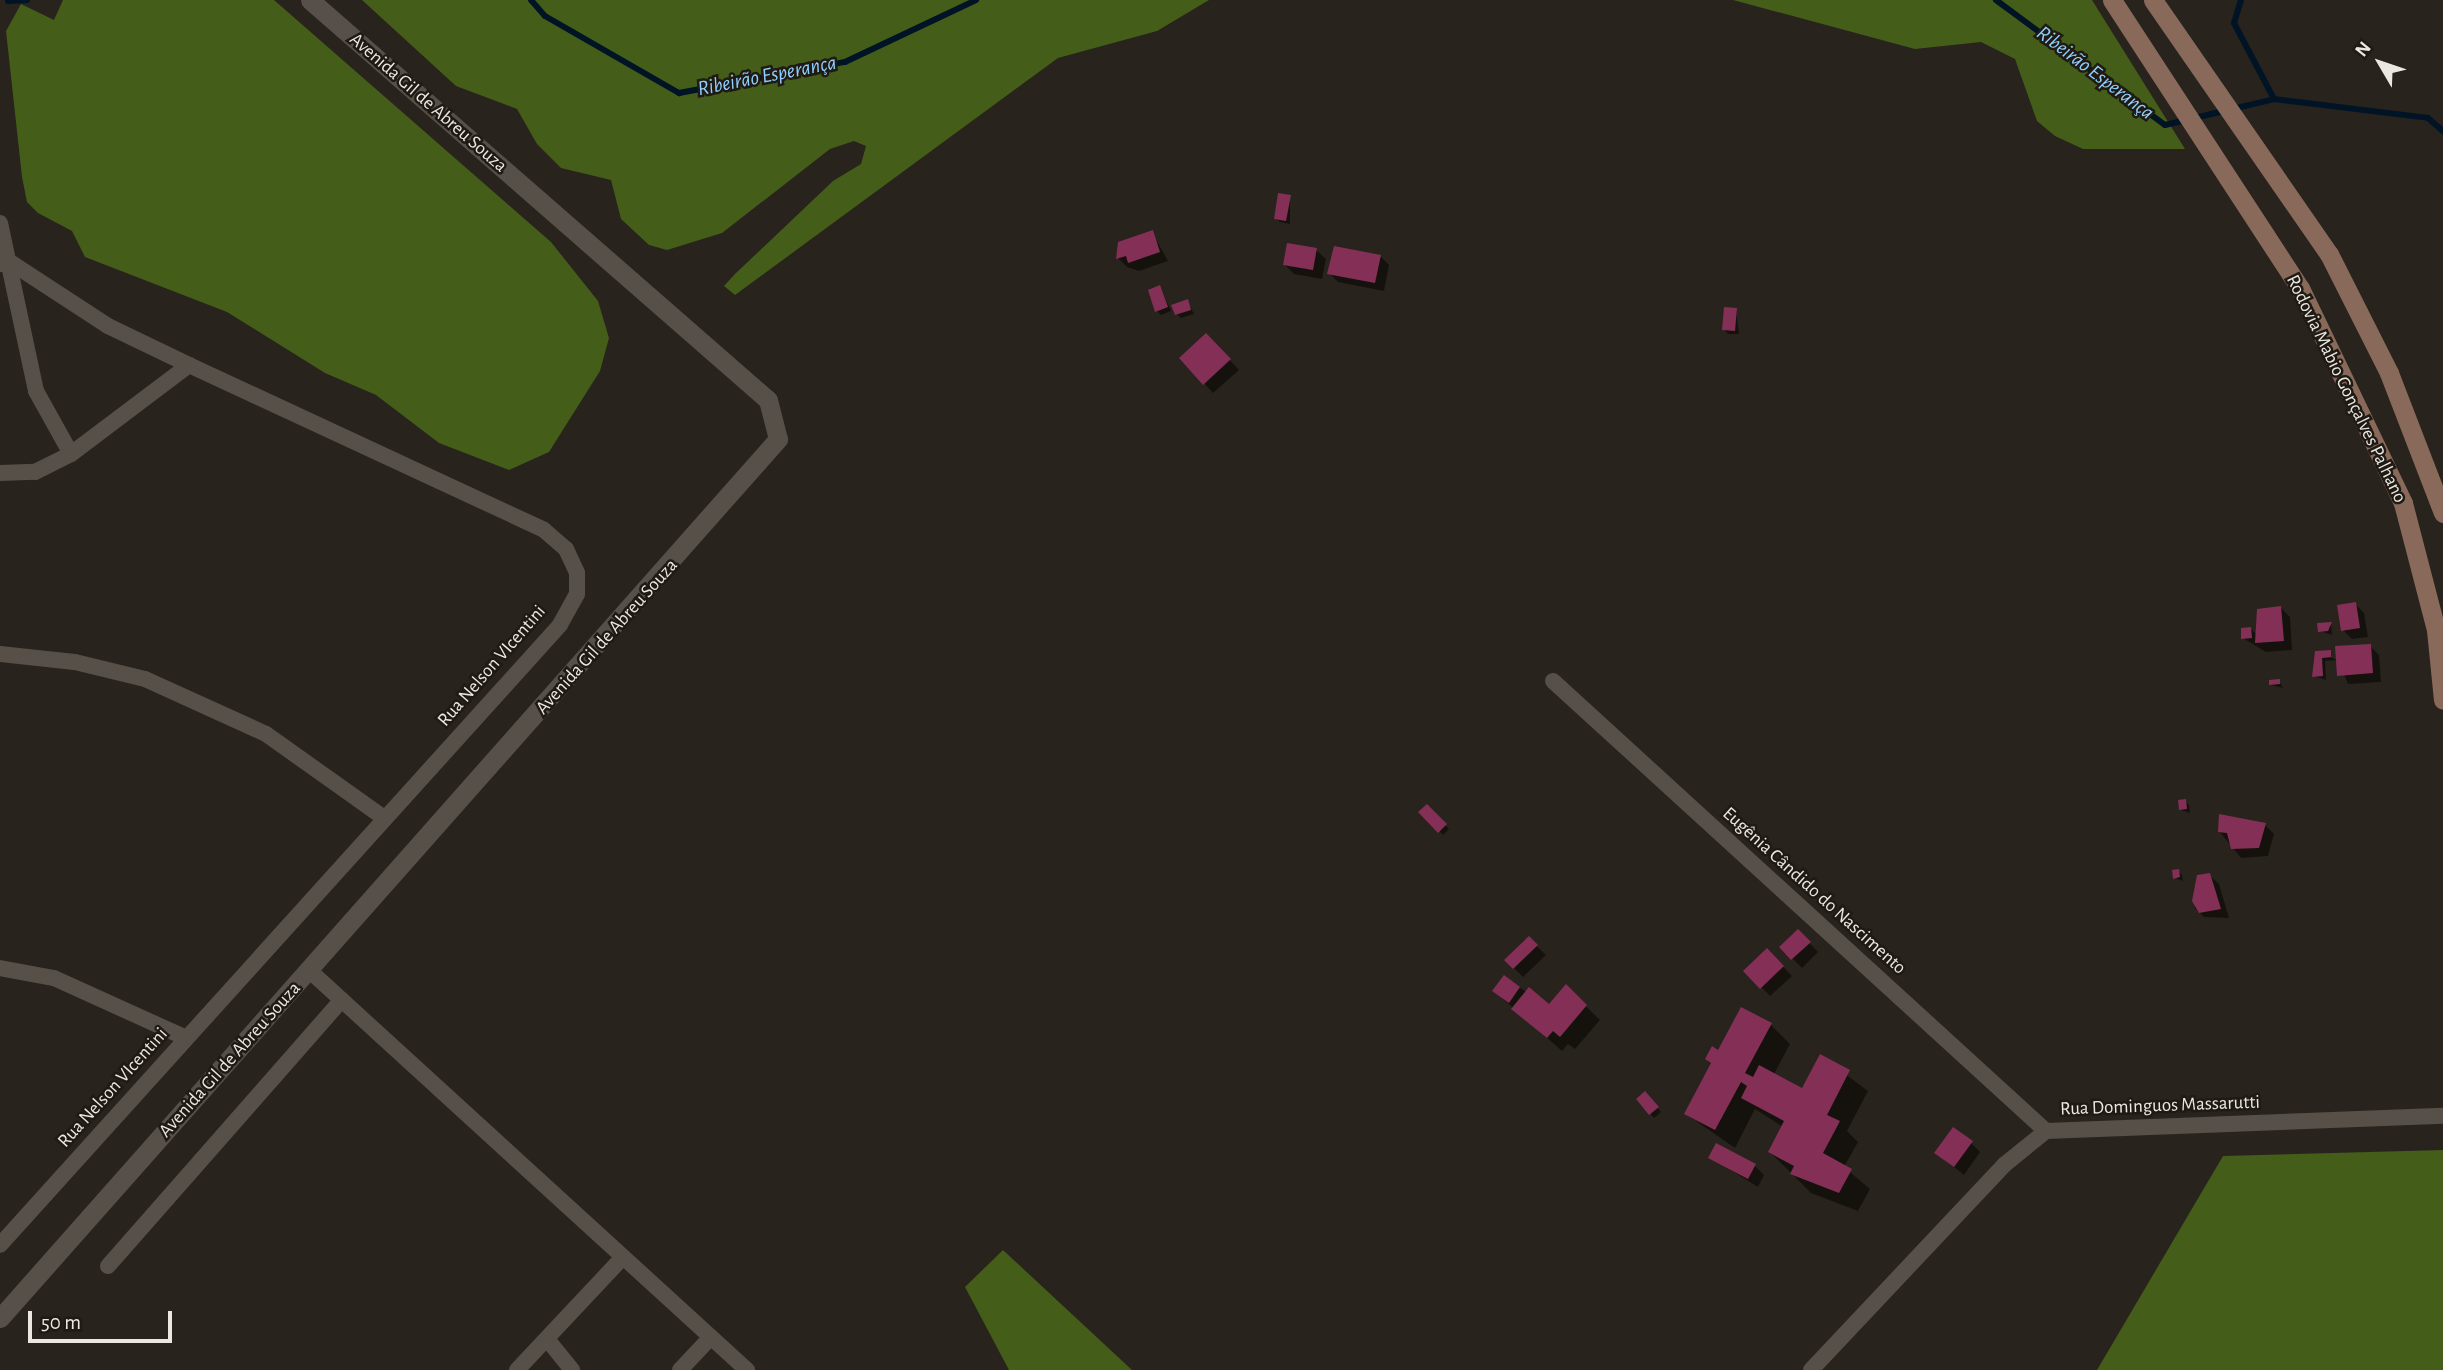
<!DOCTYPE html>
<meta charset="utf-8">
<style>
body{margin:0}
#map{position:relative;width:2443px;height:1370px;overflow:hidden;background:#28231c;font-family:"Alegreya Sans",sans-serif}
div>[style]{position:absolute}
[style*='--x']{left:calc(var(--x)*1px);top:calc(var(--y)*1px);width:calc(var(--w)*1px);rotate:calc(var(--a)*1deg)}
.forest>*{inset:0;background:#445d19}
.shadow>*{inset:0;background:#0007}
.stream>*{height:6px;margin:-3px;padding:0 3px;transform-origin:3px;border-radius:3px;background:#001426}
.building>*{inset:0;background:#843056}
.minor>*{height:16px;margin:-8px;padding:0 8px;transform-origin:8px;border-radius:8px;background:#565048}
.tertiary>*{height:19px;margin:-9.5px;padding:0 9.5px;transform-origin:9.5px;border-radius:9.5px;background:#565048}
.secondary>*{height:19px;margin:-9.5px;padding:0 9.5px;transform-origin:9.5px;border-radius:9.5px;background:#88695a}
span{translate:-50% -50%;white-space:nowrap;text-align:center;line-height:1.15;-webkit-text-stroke:5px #1f1a13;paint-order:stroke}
.street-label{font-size:19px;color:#ebe8e3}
.water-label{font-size:21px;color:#90d0fe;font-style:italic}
.north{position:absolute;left:2345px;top:28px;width:70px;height:70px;-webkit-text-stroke:5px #1f1a13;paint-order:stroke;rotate:309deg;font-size:19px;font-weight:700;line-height:28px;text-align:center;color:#ebe8e3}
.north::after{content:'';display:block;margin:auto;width:24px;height:32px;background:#ebe8e3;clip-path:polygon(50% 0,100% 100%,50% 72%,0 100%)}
.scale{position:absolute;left:28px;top:1311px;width:144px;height:32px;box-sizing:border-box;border:4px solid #ebe8e3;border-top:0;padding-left:9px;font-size:21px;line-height:24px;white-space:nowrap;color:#ebe8e3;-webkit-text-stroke:5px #1f1a13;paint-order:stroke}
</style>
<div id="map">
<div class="forest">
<div style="clip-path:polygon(63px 0,274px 0,551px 242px,598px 301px,609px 338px,600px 371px,549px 452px,509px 470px,439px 443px,376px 395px,325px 373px,227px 312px,85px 257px,72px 231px,38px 213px,27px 202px,22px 177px,6px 31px,21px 4px,54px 20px)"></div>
<div style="clip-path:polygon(362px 0,1209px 0,1157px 31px,1058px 58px,735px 295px,724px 286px,735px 274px,833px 181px,861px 164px,866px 146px,854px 141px,830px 149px,722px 233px,667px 250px,649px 245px,621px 219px,611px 180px,561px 168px,537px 144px,517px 109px,456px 86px)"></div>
<div style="clip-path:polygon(1733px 0,2092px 0,2185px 149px,2083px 149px,2055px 136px,2037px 121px,2015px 59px,1981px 42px,1915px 49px)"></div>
<div style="clip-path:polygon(2443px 1150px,2443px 1370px,2097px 1370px,2223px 1156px)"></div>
<div style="clip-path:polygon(1003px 1250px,1132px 1370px,1009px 1370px,965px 1287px)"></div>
</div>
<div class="shadow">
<div style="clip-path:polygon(1290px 197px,1290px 224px,1280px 222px,1275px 218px)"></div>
<div style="clip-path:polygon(1152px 232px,1168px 261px,1139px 271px,1127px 267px,1118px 258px,1120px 243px)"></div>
<div style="clip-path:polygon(1316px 250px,1326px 259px,1322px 279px,1294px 274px,1285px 265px)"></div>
<div style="clip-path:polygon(1380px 256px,1389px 265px,1384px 291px,1338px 282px,1329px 273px)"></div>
<div style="clip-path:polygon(1160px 287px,1171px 311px,1161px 315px,1157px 311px)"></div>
<div style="clip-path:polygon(1187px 301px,1194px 314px,1181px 318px,1177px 314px)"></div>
<div style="clip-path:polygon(1736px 310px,1739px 334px,1728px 334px,1724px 329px)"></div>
<div style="clip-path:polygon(1215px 344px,1239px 370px,1213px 393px,1181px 358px)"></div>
<div style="clip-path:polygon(2355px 604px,2364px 613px,2368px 637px,2352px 639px,2343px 630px)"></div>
<div style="clip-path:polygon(2281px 608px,2290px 617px,2292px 650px,2266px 652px,2243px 638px,2251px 629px,2257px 635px)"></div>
<div style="clip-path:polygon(2331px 624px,2332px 635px,2320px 631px)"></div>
<div style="clip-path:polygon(2370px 646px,2379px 655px,2381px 682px,2348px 684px,2338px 660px,2325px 661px,2326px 680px,2314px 676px,2317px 653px,2338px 660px)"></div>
<div style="clip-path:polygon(2279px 681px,2283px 688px,2271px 685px)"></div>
<div style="clip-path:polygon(2185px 801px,2189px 805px,2190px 813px,2181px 810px)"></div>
<div style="clip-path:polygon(1427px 806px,1449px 829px,1443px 835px,1421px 812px)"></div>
<div style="clip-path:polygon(2265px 825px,2274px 834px,2268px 856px,2241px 858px,2219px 831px)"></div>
<div style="clip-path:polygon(2178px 871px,2182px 875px,2183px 881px,2175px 878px)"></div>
<div style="clip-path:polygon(2209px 875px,2219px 884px,2229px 918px,2204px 917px,2195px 908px,2198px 876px)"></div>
<div style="clip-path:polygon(1798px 931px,1818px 952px,1802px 968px,1781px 947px)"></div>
<div style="clip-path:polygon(1529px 939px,1546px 955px,1523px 977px,1506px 960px)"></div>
<div style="clip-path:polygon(1767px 950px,1792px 976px,1770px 996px,1746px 971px)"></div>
<div style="clip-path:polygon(1504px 977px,1549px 1007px,1566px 987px,1600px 1020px,1575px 1049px,1568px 1044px,1562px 1051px,1494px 991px)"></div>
<div style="clip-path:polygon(1771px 1025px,1790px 1044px,1774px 1074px,1803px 1090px,1821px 1056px,1868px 1091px,1847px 1131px,1858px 1142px,1844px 1167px,1870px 1189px,1858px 1211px,1811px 1193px,1770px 1152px,1783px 1127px,1755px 1109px,1735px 1148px,1686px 1114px,1712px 1065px,1707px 1059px)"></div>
<div style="clip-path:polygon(1649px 1097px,1661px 1112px,1654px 1118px,1638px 1099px)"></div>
<div style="clip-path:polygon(1971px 1143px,1980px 1152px,1964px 1175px,1937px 1153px)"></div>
<div style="clip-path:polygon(1710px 1157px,1755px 1166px,1764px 1175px,1758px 1187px)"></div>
</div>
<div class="stream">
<div style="--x:531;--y:0;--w:21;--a:49"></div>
<div style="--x:545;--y:16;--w:155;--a:29.9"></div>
<div style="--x:679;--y:93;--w:169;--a:-10.6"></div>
<div style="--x:845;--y:62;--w:145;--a:-25.3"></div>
<div style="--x:1996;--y:0;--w:210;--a:36.5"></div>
<div style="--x:2165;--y:125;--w:112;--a:-13.4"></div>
<div style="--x:2274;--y:99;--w:155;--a:7"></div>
<div style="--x:2428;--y:118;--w:20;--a:41"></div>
<div style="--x:2241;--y:0;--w:24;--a:107"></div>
<div style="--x:2234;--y:23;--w:86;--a:62.2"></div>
<div style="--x:8;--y:1;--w:19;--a:-3"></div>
</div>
<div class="building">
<div style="clip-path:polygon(1278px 193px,1291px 195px,1286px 221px,1274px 219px)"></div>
<div style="clip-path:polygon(1153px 230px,1160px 252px,1128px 263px,1126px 256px,1116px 259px,1118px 242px)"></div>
<div style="clip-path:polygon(1287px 243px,1317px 248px,1313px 270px,1283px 265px)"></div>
<div style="clip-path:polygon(1334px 246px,1381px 255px,1375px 283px,1327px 274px)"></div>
<div style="clip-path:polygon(1160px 285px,1168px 307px,1155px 312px,1148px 290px)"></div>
<div style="clip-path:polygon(1188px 299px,1191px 310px,1175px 315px,1171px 305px)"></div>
<div style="clip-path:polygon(1724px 307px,1737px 308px,1735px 331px,1722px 330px)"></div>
<div style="clip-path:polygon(1206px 333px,1231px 359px,1203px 385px,1179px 358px)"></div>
<div style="clip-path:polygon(2356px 602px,2360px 628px,2341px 631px,2337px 605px)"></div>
<div style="clip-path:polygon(2281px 606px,2284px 641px,2255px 643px,2257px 609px)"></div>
<div style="clip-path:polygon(2332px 622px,2328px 631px,2318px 632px,2317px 623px)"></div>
<div style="clip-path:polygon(2251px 627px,2252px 638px,2241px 639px,2241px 628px)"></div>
<div style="clip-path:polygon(2371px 644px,2373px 673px,2337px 676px,2335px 646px)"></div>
<div style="clip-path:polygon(2331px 650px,2331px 657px,2322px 658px,2323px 676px,2312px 677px,2315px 651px)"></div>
<div style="clip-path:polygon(2280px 679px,2280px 684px,2269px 685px,2269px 680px)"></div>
<div style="clip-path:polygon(2186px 799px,2187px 809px,2179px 810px,2178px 800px)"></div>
<div style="clip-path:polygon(1427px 804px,1447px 824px,1438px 833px,1418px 812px)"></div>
<div style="clip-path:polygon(2219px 814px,2266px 823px,2259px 848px,2231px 849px,2227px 833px,2218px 832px)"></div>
<div style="clip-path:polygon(2179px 869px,2180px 877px,2173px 879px,2172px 870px)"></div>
<div style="clip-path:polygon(2210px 873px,2221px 909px,2199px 913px,2192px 901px,2197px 875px)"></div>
<div style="clip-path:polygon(1798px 929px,1811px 942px,1791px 960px,1779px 947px)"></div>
<div style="clip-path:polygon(1529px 936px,1538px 945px,1513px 969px,1504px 960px)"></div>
<div style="clip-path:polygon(1767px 948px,1784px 966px,1760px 989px,1743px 971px)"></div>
<div style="clip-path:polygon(1504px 975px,1520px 987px,1509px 1003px,1492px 991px)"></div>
<div style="clip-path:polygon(1566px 984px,1587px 1005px,1560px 1037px,1553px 1031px,1547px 1038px,1511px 1009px,1529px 987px,1549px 1004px)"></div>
<div style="clip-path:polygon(1741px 1007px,1772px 1023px,1745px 1073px,1753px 1077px,1759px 1065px,1802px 1088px,1820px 1054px,1850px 1070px,1827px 1115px,1840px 1121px,1823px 1153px,1852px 1169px,1839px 1193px,1790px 1174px,1794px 1166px,1768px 1152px,1784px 1121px,1741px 1098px,1747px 1086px,1741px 1082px,1715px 1130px,1684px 1114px,1711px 1063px,1705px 1059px,1712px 1046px,1718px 1050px)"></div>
<div style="clip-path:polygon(1645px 1091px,1659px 1107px,1649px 1115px,1636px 1099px)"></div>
<div style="clip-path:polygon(1953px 1127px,1973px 1141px,1954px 1167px,1934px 1153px)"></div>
<div style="clip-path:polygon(1716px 1143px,1756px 1164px,1748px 1179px,1708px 1158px)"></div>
</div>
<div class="minor">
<div style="--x:0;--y:223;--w:172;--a:77.9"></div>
<div style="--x:36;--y:391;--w:72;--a:60.9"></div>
<div style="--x:0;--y:264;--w:13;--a:0"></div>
<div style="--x:13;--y:264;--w:113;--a:33.1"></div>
<div style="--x:108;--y:326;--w:90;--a:25.7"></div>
<div style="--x:0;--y:473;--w:35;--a:-2"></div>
<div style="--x:35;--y:472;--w:40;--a:-26.6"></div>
<div style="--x:71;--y:454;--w:148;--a:-37"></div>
<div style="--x:189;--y:365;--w:391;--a:24.9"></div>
<div style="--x:544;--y:530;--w:29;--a:41"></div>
<div style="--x:566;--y:549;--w:26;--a:65"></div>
<div style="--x:577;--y:573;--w:21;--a:90"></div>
<div style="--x:577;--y:594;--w:35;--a:119"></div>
<div style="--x:560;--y:625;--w:835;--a:132.09"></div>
<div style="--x:0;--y:654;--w:75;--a:6.1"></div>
<div style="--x:75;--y:662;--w:72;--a:13.7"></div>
<div style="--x:145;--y:679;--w:133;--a:24.4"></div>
<div style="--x:266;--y:734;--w:145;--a:35.4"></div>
<div style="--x:1553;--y:681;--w:667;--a:42.39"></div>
<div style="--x:0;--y:968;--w:55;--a:10.5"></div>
<div style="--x:54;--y:978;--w:145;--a:24.4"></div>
<div style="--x:310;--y:971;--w:592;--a:42.4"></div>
<div style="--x:108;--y:1266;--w:354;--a:-48.7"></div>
<div style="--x:547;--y:1339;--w:40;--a:51"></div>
<div style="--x:517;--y:1370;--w:155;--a:-46.8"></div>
<div style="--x:680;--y:1370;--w:45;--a:-46.8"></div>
<div style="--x:1811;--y:1370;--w:282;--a:-46.7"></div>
<div style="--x:2004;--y:1165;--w:54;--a:-39"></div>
<div style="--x:2046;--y:1131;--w:397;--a:-2.2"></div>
</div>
<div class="tertiary">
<div style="--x:0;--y:1318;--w:1174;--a:-48.49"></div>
<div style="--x:778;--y:439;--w:40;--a:-104.4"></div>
<div style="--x:768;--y:400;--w:608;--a:-138.87"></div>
</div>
<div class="secondary">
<div style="--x:2112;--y:0;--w:344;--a:56.9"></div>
<div style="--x:2300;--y:288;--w:238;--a:64.4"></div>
<div style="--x:2403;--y:503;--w:131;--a:75.4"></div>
<div style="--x:2436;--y:630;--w:70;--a:84.3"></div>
<div style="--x:2153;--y:0;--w:309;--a:55.3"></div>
<div style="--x:2329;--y:254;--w:133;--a:63.2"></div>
<div style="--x:2389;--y:373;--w:150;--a:68.9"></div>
</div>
<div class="street-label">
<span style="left:428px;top:103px;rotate:41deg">Avenida Gil de Abreu Souza</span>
<span style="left:2346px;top:389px;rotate:64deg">Rodovia Mabio Gonçalves Palhano</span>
<span style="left:607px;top:637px;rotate:-48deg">Avenida Gil de Abreu Souza</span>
<span style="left:492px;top:666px;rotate:-49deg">Rua Nelson VIcentini</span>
<span style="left:1814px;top:891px;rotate:42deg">Eugênia Cândido do Nascimento</span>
<span style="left:230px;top:1060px;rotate:-48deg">Avenida Gil de Abreu Souza</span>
<span style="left:113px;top:1088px;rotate:-48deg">Rua Nelson VIcentini</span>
<span style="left:2160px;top:1106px;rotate:-2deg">Rua Dominguos Massarutti</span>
</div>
<div class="water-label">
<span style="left:2095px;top:73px;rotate:37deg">Ribeirão Esperança</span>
<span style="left:767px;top:76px;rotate:-11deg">Ribeirão Esperança</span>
</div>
<div class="north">N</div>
<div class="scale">50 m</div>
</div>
